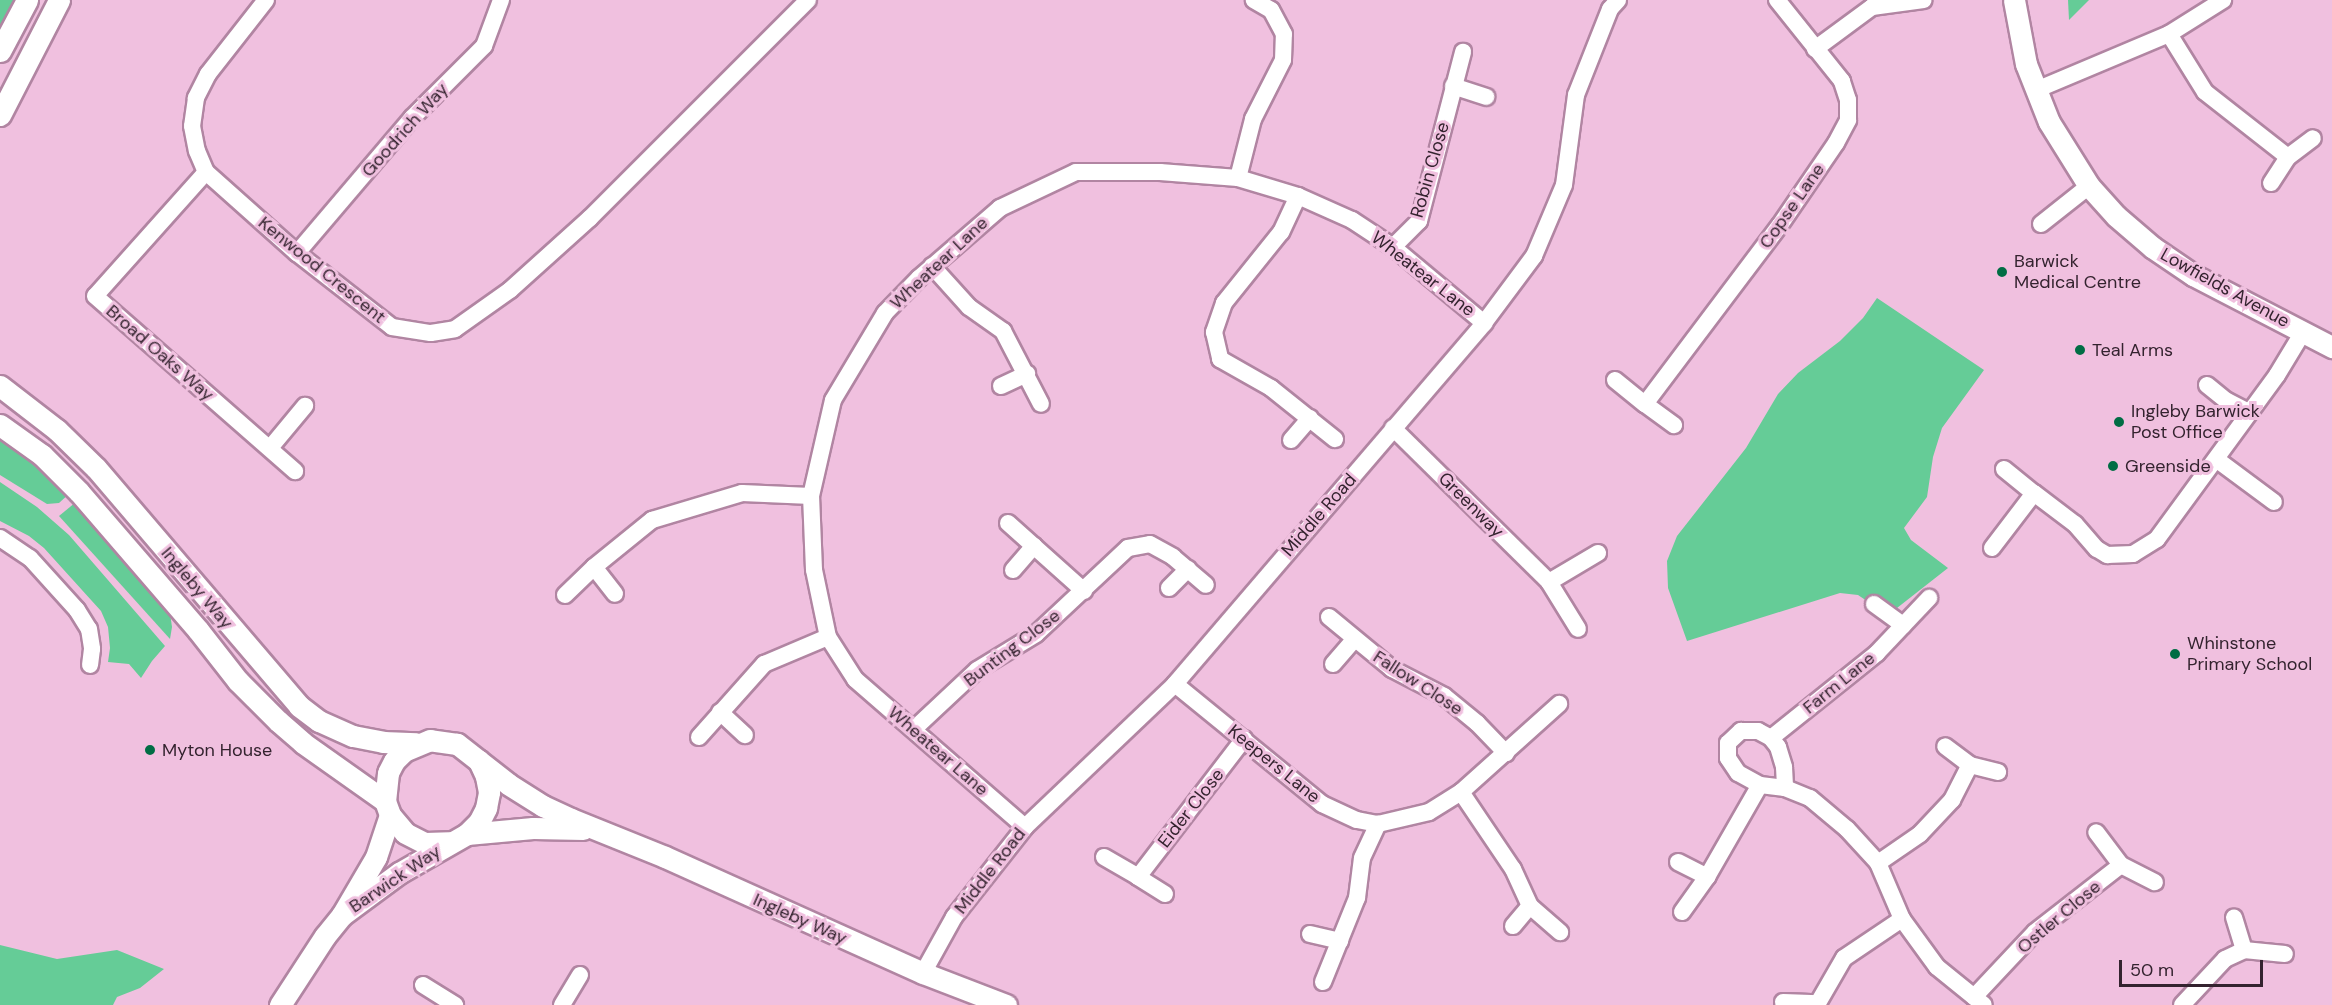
<!DOCTYPE html>
<style>
body{margin:0}
#map{position:relative;width:2332px;height:1005px;overflow:hidden;background:#f0c0df;font-family:"DM Sans",sans-serif}
div>[style]{position:absolute}
[style*='--x']{left:calc(var(--x)*1px);top:calc(var(--y)*1px);width:calc(var(--w)*1px);rotate:calc(var(--a)*1deg)}
.green>*{inset:0;background:#65cc97}
.roads{filter:drop-shadow(2px 0 #b185a2) drop-shadow(-2px 0 #b185a2) drop-shadow(0 2px #b185a2) drop-shadow(0 -2px #b185a2)}
.minor>*{height:16px;margin:-8px;padding:0 8px;transform-origin:8px;border-radius:8px;background:#fff}
.tertiary>*{height:21px;margin:-10.5px;padding:0 10.5px;transform-origin:10.5px;border-radius:10.5px;background:#fff}
.dots>*{width:16px;height:16px;translate:-50% -50%;box-sizing:border-box;border:3px solid #f0c0df;border-radius:50%}
span{translate:-50% -50%;white-space:nowrap;text-align:center;line-height:1.15;-webkit-text-stroke:6px #f0c0df;paint-order:stroke}
.street-label{font-size:18px;color:#34232f}
.poi-label{font-size:18px;color:#34232f}
.left{translate:0 -50%;text-align:left}
.scale{position:absolute;left:2119px;top:960px;width:144px;height:27px;box-sizing:border-box;border:3px solid #34232f;border-top:0;padding-left:8px;font-size:18px;line-height:21px;white-space:nowrap;color:#34232f;-webkit-text-stroke:4px #f0c0df;paint-order:stroke}
</style>
<div id="map">
<div class="green">
<div style="clip-path:polygon(0 0,17px 0,0 31px)"></div>
<div style="clip-path:polygon(2068px 0,2089px 0,2069px 20px)"></div>
<div style="clip-path:polygon(1877px 298px,1984px 370px,1942px 428px,1933px 457px,1927px 497px,1904px 528px,1911px 540px,1948px 568px,1897px 608px,1888px 605px,1874px 594px,1867px 601px,1858px 595px,1840px 593px,1687px 641px,1668px 588px,1667px 561px,1677px 536px,1746px 448px,1778px 394px,1798px 373px,1840px 341px,1863px 318px)"></div>
<div style="clip-path:polygon(0 436px,30px 457px,70px 493px,59px 503px,47px 504px,0 475px)"></div>
<div style="clip-path:polygon(0 482px,37px 507px,69px 535px,165px 646px,152px 661px,141px 678px,129px 664px,108px 662px,110px 648px,108px 627px,101px 611px,44px 548px,29px 536px,0 521px)"></div>
<div style="clip-path:polygon(76px 502px,170px 613px,172px 627px,170px 639px,59px 516px)"></div>
<div style="clip-path:polygon(0 945px,57px 959px,117px 950px,164px 969px,140px 988px,117px 997px,113px 1005px,0 1005px)"></div>
</div>
<div class="roads">
<div class="minor">
<div style="--x:266;--y:0;--w:94;--a:128.1"></div>
<div style="--x:208;--y:74;--w:27;--a:117"></div>
<div style="--x:196;--y:98;--w:28;--a:98"></div>
<div style="--x:192;--y:126;--w:25;--a:79"></div>
<div style="--x:197;--y:151;--w:23;--a:67"></div>
<div style="--x:206;--y:172;--w:122;--a:41.7"></div>
<div style="--x:297;--y:253;--w:120;--a:37.9"></div>
<div style="--x:392;--y:327;--w:39;--a:9"></div>
<div style="--x:431;--y:333;--w:24;--a:-9"></div>
<div style="--x:455;--y:329;--w:67;--a:-35.3"></div>
<div style="--x:510;--y:290;--w:108;--a:-42"></div>
<div style="--x:590;--y:218;--w:308;--a:-45"></div>
<div style="--x:2169;--y:34;--w:68;--a:58.2"></div>
<div style="--x:2205;--y:92;--w:105;--a:38.1"></div>
<div style="--x:2288;--y:157;--w:31;--a:123"></div>
<div style="--x:1815;--y:49;--w:71;--a:-36.4"></div>
<div style="--x:1872;--y:7;--w:52;--a:-7.7"></div>
<div style="--x:1453;--y:86;--w:35;--a:18"></div>
<div style="--x:2036;--y:90;--w:144;--a:-22.8"></div>
<div style="--x:2169;--y:34;--w:64;--a:-32.2"></div>
<div style="--x:2288;--y:157;--w:31;--a:-37"></div>
<div style="--x:206;--y:172;--w:166;--a:131.8"></div>
<div style="--x:95;--y:296;--w:266;--a:41.2"></div>
<div style="--x:1238;--y:178;--w:61;--a:-75.7"></div>
<div style="--x:1253;--y:119;--w:66;--a:-63"></div>
<div style="--x:1283;--y:60;--w:26;--a:-88"></div>
<div style="--x:1284;--y:34;--w:27;--a:-118"></div>
<div style="--x:1271;--y:10;--w:20;--a:-150"></div>
<div style="--x:1298;--y:196;--w:40;--a:115"></div>
<div style="--x:1281;--y:232;--w:91;--a:128.8"></div>
<div style="--x:1224;--y:303;--w:31;--a:109"></div>
<div style="--x:1214;--y:332;--w:28;--a:77"></div>
<div style="--x:1220;--y:359;--w:59;--a:29.6"></div>
<div style="--x:1271;--y:388;--w:82;--a:38.6"></div>
<div style="--x:2041;--y:224;--w:61;--a:-38.4"></div>
<div style="--x:1393;--y:247;--w:37;--a:-45"></div>
<div style="--x:1419;--y:221;--w:175;--a:-75.4"></div>
<div style="--x:297;--y:253;--w:177;--a:-49.6"></div>
<div style="--x:412;--y:118;--w:102;--a:-45"></div>
<div style="--x:484;--y:46;--w:49;--a:-69.7"></div>
<div style="--x:932;--y:266;--w:55;--a:47.9"></div>
<div style="--x:969;--y:307;--w:42;--a:35.2"></div>
<div style="--x:1003;--y:331;--w:82;--a:62.5"></div>
<div style="--x:1615;--y:380;--w:38;--a:39"></div>
<div style="--x:1645;--y:404;--w:224;--a:-53"></div>
<div style="--x:1780;--y:225;--w:99;--a:-55.7"></div>
<div style="--x:1836;--y:143;--w:26;--a:-62"></div>
<div style="--x:1848;--y:120;--w:20;--a:-90"></div>
<div style="--x:1848;--y:100;--w:20;--a:-108"></div>
<div style="--x:1842;--y:81;--w:104;--a:-128.7"></div>
<div style="--x:2207;--y:385;--w:26;--a:39"></div>
<div style="--x:2227;--y:401;--w:25;--a:27"></div>
<div style="--x:1001;--y:386;--w:29;--a:-25"></div>
<div style="--x:1645;--y:404;--w:36;--a:36"></div>
<div style="--x:1393;--y:428;--w:219;--a:44.6"></div>
<div style="--x:1549;--y:582;--w:55;--a:58.3"></div>
<div style="--x:1291;--y:440;--w:29;--a:-49"></div>
<div style="--x:270;--y:448;--w:55;--a:-50.2"></div>
<div style="--x:2216;--y:459;--w:72;--a:36.6"></div>
<div style="--x:2004;--y:469;--w:38;--a:39"></div>
<div style="--x:1008;--y:523;--w:102;--a:41.8"></div>
<div style="--x:0;--y:538;--w:36;--a:34"></div>
<div style="--x:30;--y:558;--w:70;--a:47.9"></div>
<div style="--x:77;--y:610;--w:22;--a:58"></div>
<div style="--x:89;--y:629;--w:20;--a:81"></div>
<div style="--x:92;--y:649;--w:16;--a:97"></div>
<div style="--x:1992;--y:548;--w:69;--a:-52.6"></div>
<div style="--x:2034;--y:493;--w:51;--a:37.1"></div>
<div style="--x:2075;--y:524;--w:33;--a:49"></div>
<div style="--x:2097;--y:549;--w:12;--a:31"></div>
<div style="--x:2107;--y:555;--w:26;--a:-2"></div>
<div style="--x:2133;--y:554;--w:28;--a:-32"></div>
<div style="--x:2157;--y:539;--w:203;--a:-53.8"></div>
<div style="--x:2277;--y:375;--w:50;--a:-58.8"></div>
<div style="--x:594;--y:567;--w:34;--a:52"></div>
<div style="--x:1013;--y:570;--w:32;--a:-49"></div>
<div style="--x:1549;--y:582;--w:57;--a:-30.6"></div>
<div style="--x:1169;--y:588;--w:27;--a:-45"></div>
<div style="--x:565;--y:595;--w:40;--a:-44"></div>
<div style="--x:594;--y:567;--w:75;--a:-39"></div>
<div style="--x:652;--y:520;--w:94;--a:-16.7"></div>
<div style="--x:742;--y:493;--w:69;--a:2.5"></div>
<div style="--x:1874;--y:604;--w:36;--a:36"></div>
<div style="--x:1329;--y:617;--w:82;--a:39.5"></div>
<div style="--x:1392;--y:669;--w:59;--a:27.4"></div>
<div style="--x:1444;--y:696;--w:43;--a:39.3"></div>
<div style="--x:1477;--y:723;--w:42;--a:46"></div>
<div style="--x:1333;--y:664;--w:33;--a:-49"></div>
<div style="--x:1175;--y:684;--w:190;--a:39.2"></div>
<div style="--x:1322;--y:804;--w:38;--a:25"></div>
<div style="--x:1357;--y:820;--w:21;--a:11"></div>
<div style="--x:1378;--y:824;--w:52;--a:-13.2"></div>
<div style="--x:1429;--y:812;--w:38;--a:-32"></div>
<div style="--x:1461;--y:792;--w:132;--a:-41.9"></div>
<div style="--x:720;--y:712;--w:34;--a:43"></div>
<div style="--x:914;--y:729;--w:86;--a:-43.1"></div>
<div style="--x:977;--y:670;--w:69;--a:-31.4"></div>
<div style="--x:1036;--y:634;--w:126;--a:-43.1"></div>
<div style="--x:1128;--y:548;--w:22;--a:-10"></div>
<div style="--x:1150;--y:544;--w:26;--a:29"></div>
<div style="--x:1173;--y:557;--w:43;--a:40.3"></div>
<div style="--x:1741;--y:731;--w:17;--a:0"></div>
<div style="--x:1758;--y:731;--w:15;--a:28"></div>
<div style="--x:1771;--y:738;--w:11;--a:52"></div>
<div style="--x:1778;--y:747;--w:21;--a:73"></div>
<div style="--x:1784;--y:767;--w:21;--a:87"></div>
<div style="--x:1785;--y:788;--w:25;--a:-173"></div>
<div style="--x:1760;--y:785;--w:25;--a:-151"></div>
<div style="--x:1738;--y:773;--w:18;--a:-124"></div>
<div style="--x:1728;--y:758;--w:15;--a:-90"></div>
<div style="--x:1728;--y:743;--w:18;--a:-43"></div>
<div style="--x:699;--y:737;--w:98;--a:-48.3"></div>
<div style="--x:764;--y:664;--w:69;--a:-22.9"></div>
<div style="--x:1771;--y:738;--w:136;--a:-38.7"></div>
<div style="--x:1877;--y:653;--w:76;--a:-46.6"></div>
<div style="--x:1970;--y:765;--w:29;--a:14"></div>
<div style="--x:1785;--y:788;--w:27;--a:22"></div>
<div style="--x:1810;--y:798;--w:48;--a:40"></div>
<div style="--x:1847;--y:829;--w:46;--a:47.6"></div>
<div style="--x:1878;--y:863;--w:61;--a:66.8"></div>
<div style="--x:1902;--y:919;--w:59;--a:53.9"></div>
<div style="--x:1937;--y:967;--w:60;--a:39"></div>
<div style="--x:1461;--y:792;--w:93;--a:56"></div>
<div style="--x:1513;--y:869;--w:41;--a:65.3"></div>
<div style="--x:1530;--y:906;--w:40;--a:41"></div>
<div style="--x:1025;--y:827;--w:225;--a:-139"></div>
<div style="--x:855;--y:679;--w:50;--a:-122.7"></div>
<div style="--x:828;--y:637;--w:68;--a:-101.8"></div>
<div style="--x:814;--y:570;--w:74;--a:-92.3"></div>
<div style="--x:811;--y:496;--w:98;--a:-77.1"></div>
<div style="--x:833;--y:400;--w:101;--a:-59.1"></div>
<div style="--x:885;--y:313;--w:49;--a:-45.8"></div>
<div style="--x:919;--y:278;--w:107;--a:-40.8"></div>
<div style="--x:1000;--y:208;--w:84;--a:-25.3"></div>
<div style="--x:1076;--y:172;--w:84;--a:0"></div>
<div style="--x:1160;--y:172;--w:78;--a:4.4"></div>
<div style="--x:1238;--y:178;--w:63;--a:16.7"></div>
<div style="--x:1298;--y:196;--w:59;--a:24"></div>
<div style="--x:1352;--y:220;--w:49;--a:33.4"></div>
<div style="--x:1393;--y:247;--w:119;--a:39.9"></div>
<div style="--x:1104;--y:857;--w:39;--a:30"></div>
<div style="--x:1678;--y:862;--w:33;--a:27"></div>
<div style="--x:1878;--y:863;--w:51;--a:-34.6"></div>
<div style="--x:1920;--y:834;--w:47;--a:-46.7"></div>
<div style="--x:1952;--y:800;--w:39;--a:-63"></div>
<div style="--x:1970;--y:765;--w:31;--a:-143"></div>
<div style="--x:2121;--y:865;--w:38;--a:27"></div>
<div style="--x:1165;--y:894;--w:32;--a:-148"></div>
<div style="--x:1138;--y:877;--w:174;--a:-52.5"></div>
<div style="--x:1682;--y:912;--w:43;--a:-54.5"></div>
<div style="--x:1707;--y:877;--w:106;--a:-60.1"></div>
<div style="--x:1513;--y:926;--w:26;--a:-50"></div>
<div style="--x:1310;--y:934;--w:31;--a:13"></div>
<div style="--x:2244;--y:950;--w:41;--a:5.6"></div>
<div style="--x:923;--y:973;--w:64;--a:-61"></div>
<div style="--x:954;--y:917;--w:115;--a:-51.7"></div>
<div style="--x:1025;--y:827;--w:207;--a:-43.6"></div>
<div style="--x:1175;--y:684;--w:475;--a:-49.4"></div>
<div style="--x:1484;--y:323;--w:84;--a:-53.3"></div>
<div style="--x:1534;--y:256;--w:77;--a:-67.1"></div>
<div style="--x:1564;--y:185;--w:91;--a:-82.4"></div>
<div style="--x:1576;--y:95;--w:92;--a:-68.4"></div>
<div style="--x:1610;--y:9;--w:12;--a:-48"></div>
<div style="--x:1323;--y:982;--w:91;--a:-68"></div>
<div style="--x:1357;--y:898;--w:40;--a:-82.9"></div>
<div style="--x:1362;--y:858;--w:38;--a:-65"></div>
<div style="--x:423;--y:985;--w:38;--a:32"></div>
<div style="--x:1974;--y:997;--w:89;--a:-46.8"></div>
<div style="--x:2035;--y:932;--w:109;--a:-37.9"></div>
<div style="--x:2121;--y:865;--w:41;--a:-127.1"></div>
<div style="--x:1783;--y:1002;--w:35;--a:2"></div>
<div style="--x:1818;--y:1003;--w:52;--a:-60"></div>
<div style="--x:1844;--y:958;--w:70;--a:-33.9"></div>
<div style="--x:562;--y:1005;--w:35;--a:-59"></div>
<div style="--x:2182;--y:1005;--w:63;--a:-46.9"></div>
<div style="--x:2225;--y:959;--w:21;--a:-25"></div>
<div style="--x:2244;--y:950;--w:34;--a:-107"></div>
</div>
<div class="tertiary">
<div style="--x:2014;--y:0;--w:65;--a:79.4"></div>
<div style="--x:2026;--y:64;--w:62;--a:68.4"></div>
<div style="--x:2049;--y:122;--w:75;--a:58"></div>
<div style="--x:2089;--y:186;--w:40;--a:48"></div>
<div style="--x:2116;--y:216;--w:48;--a:40.7"></div>
<div style="--x:2152;--y:247;--w:50;--a:34.3"></div>
<div style="--x:2193;--y:275;--w:157;--a:27.4"></div>
<div style="--x:0;--y:51;--w:58;--a:-62.1"></div>
<div style="--x:0;--y:115;--w:129;--a:-62.8"></div>
<div style="--x:0;--y:386;--w:72;--a:37.7"></div>
<div style="--x:57;--y:430;--w:54;--a:44.3"></div>
<div style="--x:96;--y:468;--w:313;--a:49.5"></div>
<div style="--x:299;--y:706;--w:25;--a:37"></div>
<div style="--x:319;--y:721;--w:37;--a:24"></div>
<div style="--x:353;--y:736;--w:31;--a:11"></div>
<div style="--x:383;--y:742;--w:33;--a:2"></div>
<div style="--x:0;--y:425;--w:52;--a:35.5"></div>
<div style="--x:42;--y:455;--w:52;--a:45"></div>
<div style="--x:79;--y:492;--w:182;--a:49.2"></div>
<div style="--x:198;--y:630;--w:65;--a:51.9"></div>
<div style="--x:238;--y:681;--w:57;--a:45"></div>
<div style="--x:278;--y:721;--w:33;--a:41"></div>
<div style="--x:303;--y:743;--w:100;--a:35.3"></div>
<div style="--x:479;--y:761;--w:37;--a:38"></div>
<div style="--x:508;--y:784;--w:41;--a:32.2"></div>
<div style="--x:543;--y:806;--w:31;--a:25"></div>
<div style="--x:571;--y:819;--w:101;--a:22"></div>
<div style="--x:665;--y:857;--w:283;--a:24.2"></div>
<div style="--x:923;--y:973;--w:89;--a:21.1"></div>
<div style="--x:467;--y:834;--w:66;--a:-5.2"></div>
<div style="--x:533;--y:828;--w:50;--a:1.1"></div>
<div style="--x:342;--y:915;--w:71;--a:-36.4"></div>
<div style="--x:399;--y:873;--w:78;--a:-29.8"></div>
<div style="--x:467;--y:834;--w:17;--a:-45"></div>
<div style="--x:479;--y:822;--w:16;--a:-63"></div>
<div style="--x:486;--y:808;--w:16;--a:-79"></div>
<div style="--x:489;--y:792;--w:16;--a:-101"></div>
<div style="--x:486;--y:776;--w:17;--a:-115"></div>
<div style="--x:479;--y:761;--w:28;--a:-142"></div>
<div style="--x:457;--y:744;--w:27;--a:-172"></div>
<div style="--x:430;--y:740;--w:28;--a:157"></div>
<div style="--x:404;--y:751;--w:14;--a:135"></div>
<div style="--x:394;--y:761;--w:13;--a:117"></div>
<div style="--x:388;--y:773;--w:28;--a:96"></div>
<div style="--x:385;--y:801;--w:15;--a:70"></div>
<div style="--x:390;--y:815;--w:23;--a:50"></div>
<div style="--x:405;--y:833;--w:22;--a:27"></div>
<div style="--x:425;--y:843;--w:24;--a:-2"></div>
<div style="--x:280;--y:1005;--w:82;--a:-56.9"></div>
<div style="--x:325;--y:936;--w:27;--a:-51"></div>
<div style="--x:342;--y:915;--w:67;--a:-59.6"></div>
<div style="--x:376;--y:857;--w:44;--a:-71.6"></div>
</div>
</div>
<div class="dots">
<div style="left:2002px;top:272px;background:#006d44"></div>
<div style="left:2080px;top:350px;background:#006d44"></div>
<div style="left:2119px;top:422px;background:#006d44"></div>
<div style="left:2113px;top:466px;background:#006d44"></div>
<div style="left:2175px;top:654px;background:#006d44"></div>
<div style="left:150px;top:750px;background:#006d44"></div>
</div>
<div class="street-label">
<span style="left:405px;top:130px;rotate:-48deg">Goodrich Way</span>
<span style="left:1430px;top:170px;rotate:-74deg">Robin Close</span>
<span style="left:1792px;top:206px;rotate:-55deg">Copse Lane</span>
<span style="left:939px;top:263px;rotate:-43deg">Wheatear Lane</span>
<span style="left:322px;top:270px;rotate:39deg">Kenwood Crescent</span>
<span style="left:1423px;top:274px;rotate:38deg">Wheatear Lane</span>
<span style="left:2225px;top:288px;rotate:29deg">Lowfields Avenue</span>
<span style="left:160px;top:353px;rotate:41deg">Broad Oaks Way</span>
<span style="left:1471px;top:505px;rotate:45deg">Greenway</span>
<span style="left:1319px;top:515px;rotate:-49deg">Middle Road</span>
<span style="left:197px;top:588px;rotate:50deg">Ingleby Way</span>
<span style="left:1012px;top:648px;rotate:-37deg">Bunting Close</span>
<span style="left:1418px;top:683px;rotate:33deg">Fallow Close</span>
<span style="left:1839px;top:683px;rotate:-39deg">Farm Lane</span>
<span style="left:938px;top:751px;rotate:41deg">Wheatear Lane</span>
<span style="left:1274px;top:764px;rotate:39deg">Keepers Lane</span>
<span style="left:1191px;top:808px;rotate:-52deg">Eider Close</span>
<span style="left:990px;top:871px;rotate:-52deg">Middle Road</span>
<span style="left:395px;top:879px;rotate:-34deg">Barwick Way</span>
<span style="left:2059px;top:917px;rotate:-40deg">Ostler Close</span>
<span style="left:800px;top:919px;rotate:24deg">Ingleby Way</span>
</div>
<div class="poi-label">
<span class="left" style="left:2014px;top:272px">Barwick<br>Medical Centre</span>
<span class="left" style="left:2092px;top:350px">Teal Arms</span>
<span class="left" style="left:2131px;top:422px">Ingleby Barwick<br>Post Office</span>
<span class="left" style="left:2125px;top:466px">Greenside</span>
<span class="left" style="left:2187px;top:654px">Whinstone<br>Primary School</span>
<span class="left" style="left:162px;top:750px">Myton House</span>
</div>
<div class="scale">50 m</div>
</div>
